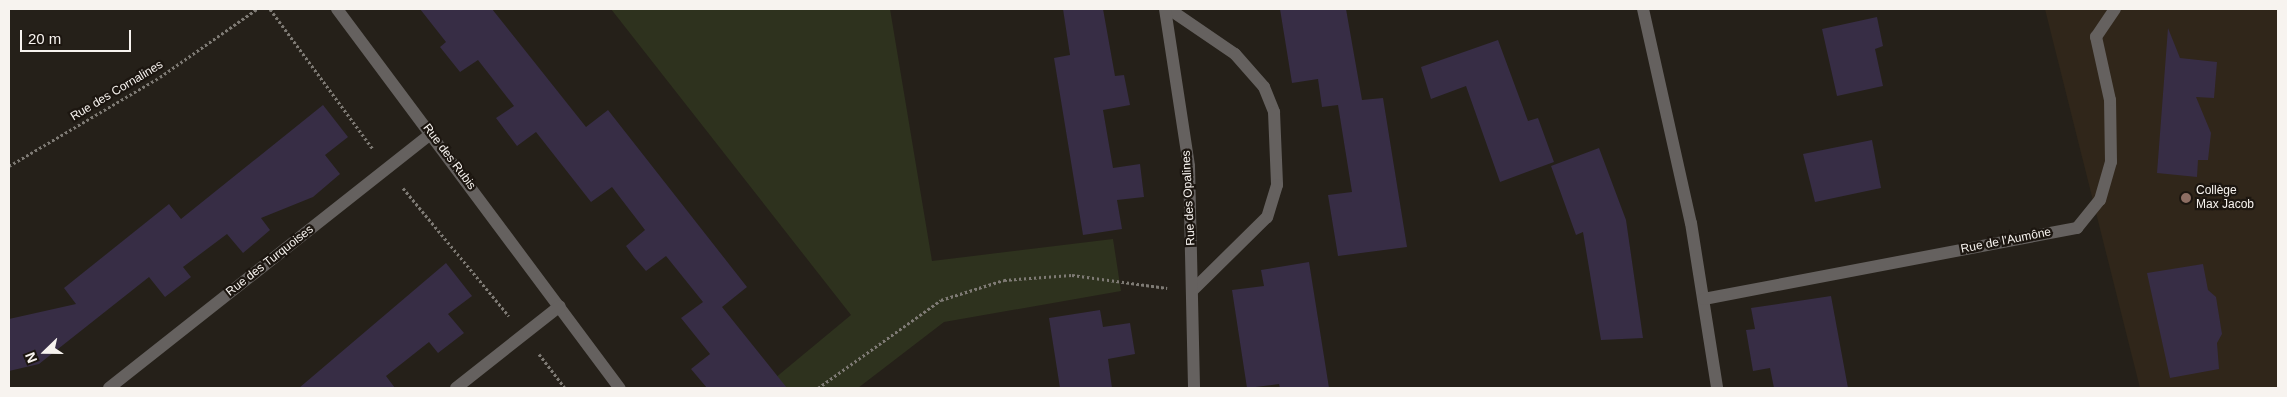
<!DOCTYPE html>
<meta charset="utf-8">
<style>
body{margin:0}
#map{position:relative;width:2287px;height:397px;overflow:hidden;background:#252019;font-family:Arial,sans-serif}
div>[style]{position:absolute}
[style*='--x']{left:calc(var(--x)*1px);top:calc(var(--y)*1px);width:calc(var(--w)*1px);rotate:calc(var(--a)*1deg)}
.built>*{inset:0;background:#30261a}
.green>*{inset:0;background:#2e321e}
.building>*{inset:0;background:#372d45}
.path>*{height:3px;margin-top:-1.5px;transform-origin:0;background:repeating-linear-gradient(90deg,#7e7a74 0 2.5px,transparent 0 5px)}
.lane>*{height:12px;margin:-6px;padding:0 6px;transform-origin:6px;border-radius:6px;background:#65615f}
.street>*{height:12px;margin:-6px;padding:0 6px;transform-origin:6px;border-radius:6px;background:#65615f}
.dots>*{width:14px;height:14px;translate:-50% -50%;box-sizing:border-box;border:2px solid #1c1610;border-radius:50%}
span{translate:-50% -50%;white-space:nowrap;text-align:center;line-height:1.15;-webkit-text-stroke:4.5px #1c1610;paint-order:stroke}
.street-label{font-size:12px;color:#f7f3ef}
.poi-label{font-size:12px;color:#f7f3ef}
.left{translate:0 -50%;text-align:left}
.frame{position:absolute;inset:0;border:10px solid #f7f3ef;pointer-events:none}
.north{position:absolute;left:20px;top:327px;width:50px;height:50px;-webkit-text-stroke:4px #1c1610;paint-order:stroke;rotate:248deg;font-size:14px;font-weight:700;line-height:20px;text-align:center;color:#f7f3ef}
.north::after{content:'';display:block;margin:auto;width:18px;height:22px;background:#f7f3ef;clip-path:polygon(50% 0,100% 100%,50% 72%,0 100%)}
.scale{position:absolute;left:20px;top:30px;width:111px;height:22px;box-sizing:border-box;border:2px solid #f7f3ef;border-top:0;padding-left:6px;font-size:15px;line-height:18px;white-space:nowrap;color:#f7f3ef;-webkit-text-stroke:4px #1c1610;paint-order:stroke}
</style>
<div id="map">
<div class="built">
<div style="clip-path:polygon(2045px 9px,2278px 9px,2278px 388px,2140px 388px)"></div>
</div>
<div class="green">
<div style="clip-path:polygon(611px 9px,890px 9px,932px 261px,1113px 239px,1121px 291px,944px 322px,858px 388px,763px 388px,851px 315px)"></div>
</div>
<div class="building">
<div style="clip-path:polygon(420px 9px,492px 9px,586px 127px,608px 110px,747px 287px,722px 307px,787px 388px,707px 388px,691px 369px,710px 354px,681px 318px,703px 302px,666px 256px,646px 271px,634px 257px,626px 246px,645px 230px,612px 187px,591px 202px,536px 132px,517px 146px,496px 118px,514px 106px,478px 60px,460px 72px,440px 47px,446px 42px)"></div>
<div style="clip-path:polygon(1063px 9px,1103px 9px,1115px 76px,1124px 75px,1130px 105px,1103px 110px,1113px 168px,1140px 164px,1144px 197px,1117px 200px,1122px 229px,1083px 235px,1054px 58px,1070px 55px)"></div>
<div style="clip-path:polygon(1280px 9px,1346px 9px,1362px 100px,1383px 98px,1407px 247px,1338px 256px,1328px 195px,1352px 192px,1338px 105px,1322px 107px,1318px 79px,1292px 83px)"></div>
<div style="clip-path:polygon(1877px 17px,1883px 46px,1875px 49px,1883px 86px,1837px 96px,1822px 29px)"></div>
<div style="clip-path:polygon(2168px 28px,2180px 58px,2217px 62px,2214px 98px,2196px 97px,2211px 133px,2208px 160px,2198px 160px,2197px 177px,2157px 173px)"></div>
<div style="clip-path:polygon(1498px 40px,1528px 121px,1538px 118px,1554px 162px,1500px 182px,1466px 86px,1431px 99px,1421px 67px)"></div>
<div style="clip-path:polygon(323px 105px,348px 137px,325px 155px,340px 174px,313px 197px,261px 218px,270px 230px,243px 253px,227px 234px,183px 267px,191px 277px,165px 297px,149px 277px,39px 364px,9px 371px,9px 319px,76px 304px,64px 288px,169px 204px,181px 219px)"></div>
<div style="clip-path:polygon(1872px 140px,1881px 188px,1815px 202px,1803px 154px)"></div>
<div style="clip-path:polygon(1599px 148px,1626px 220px,1643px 338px,1601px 340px,1583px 232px,1576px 235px,1551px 166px)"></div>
<div style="clip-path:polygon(1309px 262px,1329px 388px,1280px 388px,1279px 384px,1247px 388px,1232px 290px,1264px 286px,1261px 270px)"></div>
<div style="clip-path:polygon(446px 263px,472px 296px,448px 314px,464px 333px,438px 353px,429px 342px,386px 376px,395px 388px,299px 388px)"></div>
<div style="clip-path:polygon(2203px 264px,2208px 290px,2216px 297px,2222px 334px,2217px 343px,2219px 369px,2170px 378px,2147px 273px)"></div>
<div style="clip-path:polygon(1831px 296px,1848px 388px,1774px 388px,1770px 368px,1753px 371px,1746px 330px,1755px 329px,1751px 308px)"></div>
<div style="clip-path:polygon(1100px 310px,1103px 327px,1130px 323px,1135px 354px,1108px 359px,1112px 388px,1060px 388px,1049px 318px)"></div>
</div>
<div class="path">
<div style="--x:270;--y:9;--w:174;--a:53.7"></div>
<div style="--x:9;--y:166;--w:175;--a:-30.5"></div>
<div style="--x:160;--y:77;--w:118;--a:-35"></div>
<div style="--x:403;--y:188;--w:166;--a:50.4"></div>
<div style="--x:539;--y:354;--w:43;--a:52.6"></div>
<div style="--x:818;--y:388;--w:151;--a:-35.6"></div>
<div style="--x:941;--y:300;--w:66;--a:-17.6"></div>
<div style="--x:1004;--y:280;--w:68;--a:-4.2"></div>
<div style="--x:1072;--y:275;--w:96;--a:7.8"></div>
</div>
<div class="lane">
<div style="--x:1169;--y:9;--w:80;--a:34.3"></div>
<div style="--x:1235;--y:54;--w:44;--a:48.7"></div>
<div style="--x:1264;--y:87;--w:27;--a:68"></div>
<div style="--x:1274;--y:112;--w:73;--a:87.6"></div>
<div style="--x:1277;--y:185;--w:34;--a:107"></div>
<div style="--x:1267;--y:217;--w:104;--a:135.4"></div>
</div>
<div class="street">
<div style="--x:337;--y:9;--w:473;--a:53.3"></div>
<div style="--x:1165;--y:9;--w:159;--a:81.3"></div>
<div style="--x:1189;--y:166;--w:222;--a:88.7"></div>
<div style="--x:1643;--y:9;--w:219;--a:77.4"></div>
<div style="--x:1691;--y:223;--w:167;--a:81"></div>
<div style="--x:1704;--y:299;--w:380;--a:-10.8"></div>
<div style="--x:2077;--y:228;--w:36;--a:-51"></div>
<div style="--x:2100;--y:200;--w:40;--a:-74"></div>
<div style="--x:2111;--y:162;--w:62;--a:-90.9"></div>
<div style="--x:2110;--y:100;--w:65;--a:-102.5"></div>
<div style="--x:2096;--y:37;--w:34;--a:-56"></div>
<div style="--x:109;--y:388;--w:410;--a:-38.3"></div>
<div style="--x:456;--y:388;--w:132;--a:-38.3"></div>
</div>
<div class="dots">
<div style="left:2186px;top:198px;background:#8d6e63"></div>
</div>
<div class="street-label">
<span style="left:117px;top:91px;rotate:-31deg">Rue des Cornalines</span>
<span style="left:449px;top:157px;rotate:53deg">Rue des Rubis</span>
<span style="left:1189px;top:198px;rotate:-93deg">Rue des Opalines</span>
<span style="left:2006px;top:241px;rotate:-11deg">Rue de l'Aumône</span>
<span style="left:270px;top:261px;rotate:-38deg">Rue des Turquoises</span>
</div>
<div class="poi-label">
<span class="left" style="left:2196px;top:198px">Collège<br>Max Jacob</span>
</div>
<div class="frame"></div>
<div class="north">N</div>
<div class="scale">20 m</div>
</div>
